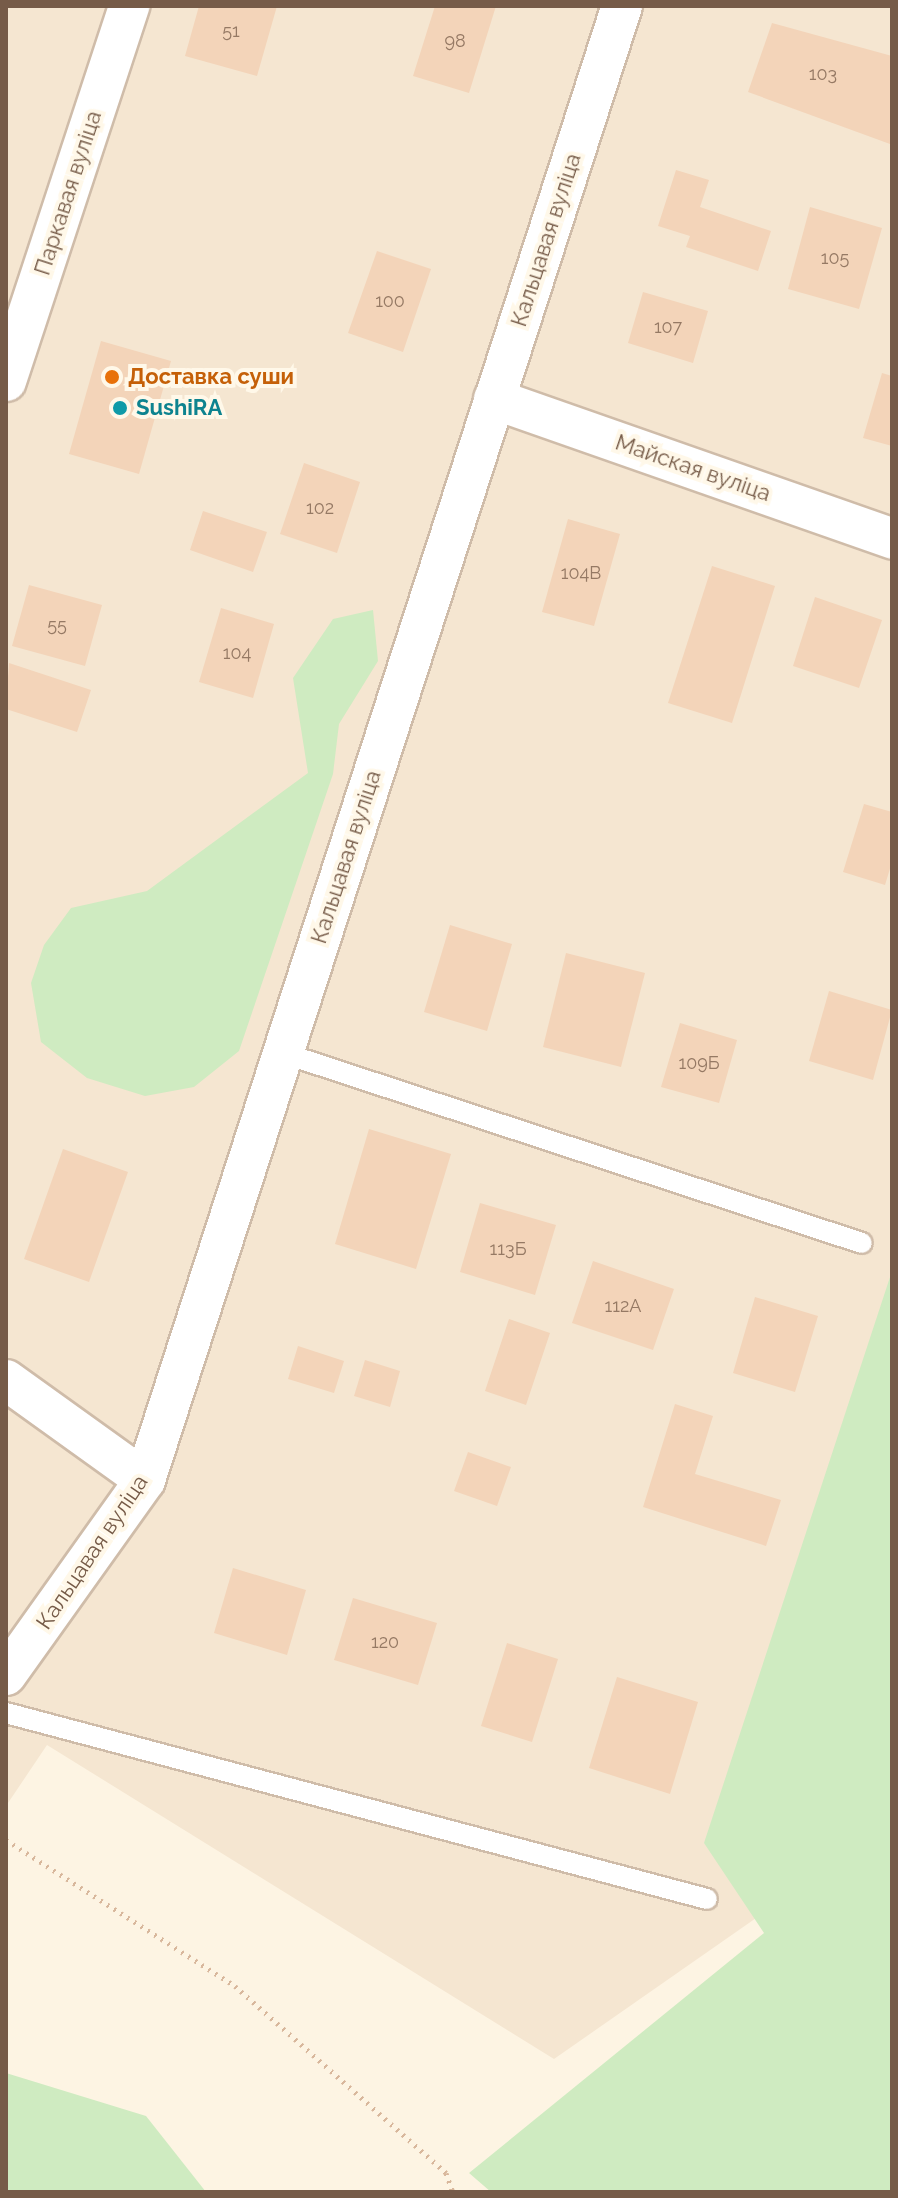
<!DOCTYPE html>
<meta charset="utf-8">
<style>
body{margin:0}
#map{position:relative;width:898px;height:2198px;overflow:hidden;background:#fdf4e3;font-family:Raleway,sans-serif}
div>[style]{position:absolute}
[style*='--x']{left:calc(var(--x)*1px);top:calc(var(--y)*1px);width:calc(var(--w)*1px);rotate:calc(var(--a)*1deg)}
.residential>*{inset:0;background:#f5e6d1}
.green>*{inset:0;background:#cfebc1}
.building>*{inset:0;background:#f3d4b9}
.path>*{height:5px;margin-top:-2.5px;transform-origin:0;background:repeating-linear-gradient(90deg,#d8b79c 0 2px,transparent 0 8px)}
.roads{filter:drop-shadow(2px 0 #cfbca9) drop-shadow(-2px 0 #cfbca9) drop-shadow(0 2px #cfbca9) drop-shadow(0 -2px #cfbca9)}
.lane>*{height:20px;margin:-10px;padding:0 10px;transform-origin:10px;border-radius:10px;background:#fff}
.street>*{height:40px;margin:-20px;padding:0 20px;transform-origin:20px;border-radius:20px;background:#fff}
.dots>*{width:22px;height:22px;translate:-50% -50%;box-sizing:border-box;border:4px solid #fff8e9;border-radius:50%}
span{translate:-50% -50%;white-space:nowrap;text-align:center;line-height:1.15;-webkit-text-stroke:8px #fff8e9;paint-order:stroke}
.number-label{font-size:18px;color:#957964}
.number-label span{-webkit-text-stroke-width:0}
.street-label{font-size:22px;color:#765b48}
.food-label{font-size:22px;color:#c56008;font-weight:700}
.left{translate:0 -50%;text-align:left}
.culture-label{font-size:22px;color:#0d838f;font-weight:700}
.frame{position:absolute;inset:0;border:8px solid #765b48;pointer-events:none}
</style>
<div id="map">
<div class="residential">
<div style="clip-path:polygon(6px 6px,892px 6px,892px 1601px,782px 1900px,554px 2059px,47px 1745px,6px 1806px)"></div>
</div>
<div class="green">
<div style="clip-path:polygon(373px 610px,378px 661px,339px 724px,333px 774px,239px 1051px,194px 1087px,145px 1096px,87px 1078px,41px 1042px,31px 983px,44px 945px,71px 908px,147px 891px,308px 773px,293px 678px,333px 619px)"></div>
<div style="clip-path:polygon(892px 1271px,892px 2192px,491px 2192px,469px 2173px,764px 1933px,704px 1843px)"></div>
<div style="clip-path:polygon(6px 2073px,146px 2116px,206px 2192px,6px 2192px)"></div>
</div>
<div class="building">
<div style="clip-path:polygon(199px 6px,277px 6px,257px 76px,185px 56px)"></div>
<div style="clip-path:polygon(435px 6px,496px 6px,469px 93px,413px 76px)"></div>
<div style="clip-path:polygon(772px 23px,892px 56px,890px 144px,748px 92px)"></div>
<div style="clip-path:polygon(676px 170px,709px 180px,700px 207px,771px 231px,758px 271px,686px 247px,690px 236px,658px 226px)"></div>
<div style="clip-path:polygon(810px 207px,882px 228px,859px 309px,788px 289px)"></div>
<div style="clip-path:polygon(377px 251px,431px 269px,403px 352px,348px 333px)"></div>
<div style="clip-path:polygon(643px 292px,708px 311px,693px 363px,628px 343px)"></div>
<div style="clip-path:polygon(101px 341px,171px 361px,139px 474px,69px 454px)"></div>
<div style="clip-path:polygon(882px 373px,892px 376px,892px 446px,863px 438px)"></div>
<div style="clip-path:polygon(304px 463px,360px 482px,337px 553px,280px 534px)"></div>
<div style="clip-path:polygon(203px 511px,267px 532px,253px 572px,190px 550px)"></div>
<div style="clip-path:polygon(568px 519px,620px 534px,594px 626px,542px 612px)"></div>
<div style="clip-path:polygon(712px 566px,775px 586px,732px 723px,668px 703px)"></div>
<div style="clip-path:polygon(29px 585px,102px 605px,85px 666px,12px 646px)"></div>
<div style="clip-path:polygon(815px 597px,882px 620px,859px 688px,793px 666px)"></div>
<div style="clip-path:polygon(221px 608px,274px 624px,253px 698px,199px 682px)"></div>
<div style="clip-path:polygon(9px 663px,91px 690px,77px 732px,6px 709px)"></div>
<div style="clip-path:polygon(864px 804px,892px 812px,892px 862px,885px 885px,843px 872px)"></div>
<div style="clip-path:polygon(450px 925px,512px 944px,487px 1031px,424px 1012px)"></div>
<div style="clip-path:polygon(566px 953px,645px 973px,621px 1067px,543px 1047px)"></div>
<div style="clip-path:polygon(829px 991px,892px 1010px,873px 1080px,809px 1061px)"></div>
<div style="clip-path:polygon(680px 1023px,737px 1040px,719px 1103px,661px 1087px)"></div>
<div style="clip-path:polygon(369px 1129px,451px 1154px,416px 1269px,335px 1244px)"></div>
<div style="clip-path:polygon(63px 1149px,128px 1172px,89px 1282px,24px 1259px)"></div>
<div style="clip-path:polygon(480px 1203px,556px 1225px,535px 1295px,460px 1272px)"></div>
<div style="clip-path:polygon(593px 1261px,674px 1289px,653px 1350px,572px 1323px)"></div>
<div style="clip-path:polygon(755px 1297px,818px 1316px,795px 1392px,733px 1373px)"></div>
<div style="clip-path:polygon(509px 1319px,550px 1333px,526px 1405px,485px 1391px)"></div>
<div style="clip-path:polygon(298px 1346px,344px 1361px,334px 1393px,288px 1379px)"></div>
<div style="clip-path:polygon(365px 1360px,400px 1371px,390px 1407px,354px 1396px)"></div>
<div style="clip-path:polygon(675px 1404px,713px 1416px,695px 1474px,781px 1500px,766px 1546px,643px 1507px)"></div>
<div style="clip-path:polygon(468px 1452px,511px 1467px,497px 1506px,454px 1491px)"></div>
<div style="clip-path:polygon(233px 1568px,306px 1590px,287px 1655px,214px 1633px)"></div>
<div style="clip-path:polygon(353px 1598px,437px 1623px,418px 1685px,334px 1660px)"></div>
<div style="clip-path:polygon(507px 1643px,558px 1659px,532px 1742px,481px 1726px)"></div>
<div style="clip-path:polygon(617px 1677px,698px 1702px,670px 1794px,589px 1768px)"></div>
</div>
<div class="path">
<div style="--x:6;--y:1840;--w:272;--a:32.5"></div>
<div style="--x:235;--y:1986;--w:282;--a:41.5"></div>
<div style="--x:446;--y:2173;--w:20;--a:70"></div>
</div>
<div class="roads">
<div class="lane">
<div style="--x:283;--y:1053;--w:609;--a:18.17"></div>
<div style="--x:6;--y:1713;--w:725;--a:14.86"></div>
</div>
<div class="street">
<div style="--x:6;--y:381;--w:395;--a:-71.8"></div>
<div style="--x:494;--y:399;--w:422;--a:19.3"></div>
<div style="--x:6;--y:1380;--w:171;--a:35.7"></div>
<div style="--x:6;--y:1675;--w:239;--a:-54.5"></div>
<div style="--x:145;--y:1480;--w:1549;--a:-72.07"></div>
</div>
</div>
<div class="dots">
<div style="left:112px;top:377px;background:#e8710a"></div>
<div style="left:120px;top:408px;background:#0f9aa8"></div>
</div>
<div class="number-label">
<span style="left:231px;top:31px">51</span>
<span style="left:455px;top:41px">98</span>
<span style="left:823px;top:74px">103</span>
<span style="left:835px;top:258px">105</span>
<span style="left:390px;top:301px">100</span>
<span style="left:668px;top:327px">107</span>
<span style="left:320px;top:508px">102</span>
<span style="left:581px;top:573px">104В</span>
<span style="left:57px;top:625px">55</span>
<span style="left:237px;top:653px">104</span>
<span style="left:699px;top:1063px">109Б</span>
<span style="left:508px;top:1249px">113Б</span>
<span style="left:623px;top:1306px">112А</span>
<span style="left:385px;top:1642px">120</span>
</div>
<div class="street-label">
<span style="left:68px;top:193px;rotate:-72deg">Паркавая вуліца</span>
<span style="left:546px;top:240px;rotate:-72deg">Кальцавая вуліца</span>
<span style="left:693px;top:468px;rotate:19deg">Майская вуліца</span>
<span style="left:346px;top:857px;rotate:-72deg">Кальцавая вуліца</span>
<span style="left:92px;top:1552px;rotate:-56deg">Кальцавая вуліца</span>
</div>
<div class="food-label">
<span class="left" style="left:128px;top:377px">Доставка суши</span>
</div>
<div class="culture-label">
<span class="left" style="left:136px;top:408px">SushiRA</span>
</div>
<div class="frame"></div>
</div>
